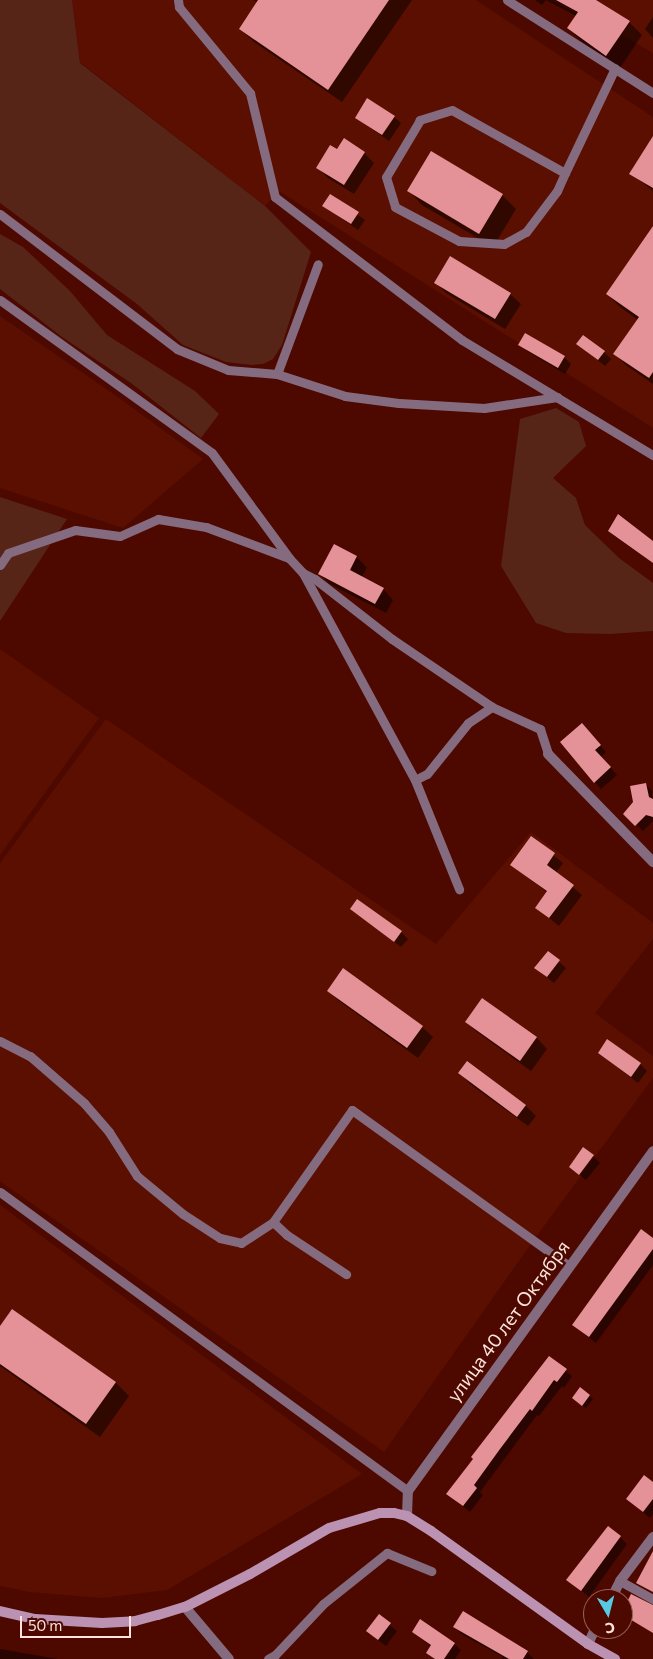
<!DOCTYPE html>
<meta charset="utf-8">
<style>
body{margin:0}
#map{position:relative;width:653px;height:1659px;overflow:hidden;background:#4d0900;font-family:Commissioner,sans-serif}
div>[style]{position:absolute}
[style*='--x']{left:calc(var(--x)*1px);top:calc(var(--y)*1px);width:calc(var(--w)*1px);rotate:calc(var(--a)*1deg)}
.built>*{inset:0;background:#5a0f00}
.green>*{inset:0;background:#572418}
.shadow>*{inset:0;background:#0007}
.building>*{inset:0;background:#e49198}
.service>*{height:9px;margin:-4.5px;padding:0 4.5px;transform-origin:4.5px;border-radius:4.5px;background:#856b7f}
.minor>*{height:10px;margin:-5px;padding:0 5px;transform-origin:5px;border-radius:5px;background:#856b7f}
.secondary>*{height:10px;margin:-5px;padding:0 5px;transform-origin:5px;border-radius:5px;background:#bb92b2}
span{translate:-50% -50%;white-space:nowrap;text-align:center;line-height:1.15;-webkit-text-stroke:5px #4d0900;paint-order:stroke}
.street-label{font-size:19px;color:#fde3dd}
.north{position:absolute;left:583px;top:1589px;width:50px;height:50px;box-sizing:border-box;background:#4d0900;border:1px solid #936058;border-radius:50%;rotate:172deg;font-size:14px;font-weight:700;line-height:20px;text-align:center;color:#fde3dd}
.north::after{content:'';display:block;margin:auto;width:18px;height:22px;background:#57c9e2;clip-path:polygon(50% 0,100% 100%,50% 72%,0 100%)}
.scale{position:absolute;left:20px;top:1616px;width:111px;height:22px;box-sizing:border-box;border:2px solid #fde3dd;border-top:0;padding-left:6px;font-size:15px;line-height:18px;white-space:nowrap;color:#fde3dd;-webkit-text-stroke:4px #4d0900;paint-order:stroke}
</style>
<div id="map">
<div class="built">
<div style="clip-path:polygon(72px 0,476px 0,653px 117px,653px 428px,279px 191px,265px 206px,80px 62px)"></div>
<div style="clip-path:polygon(549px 0,653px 0,653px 53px,616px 32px)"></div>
<div style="clip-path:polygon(0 316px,112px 393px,203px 459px,123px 528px,0 488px)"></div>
<div style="clip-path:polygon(0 649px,99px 718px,0 855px)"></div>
<div style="clip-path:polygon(106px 719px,436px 944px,531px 832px,653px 923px,653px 939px,595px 1013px,653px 1056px,653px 1078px,533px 1241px,384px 1452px,0 1181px,0 863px)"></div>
<div style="clip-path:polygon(0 1205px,362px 1474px,167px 1590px,102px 1598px,30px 1592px,0 1586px)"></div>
</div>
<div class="green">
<div style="clip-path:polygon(0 0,72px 0,80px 63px,265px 206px,311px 252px,282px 345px,273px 359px,263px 364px,252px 365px,226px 362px,183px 345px,137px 304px,0 203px)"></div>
<div style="clip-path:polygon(0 234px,23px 247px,70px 291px,107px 335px,195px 391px,219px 414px,201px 438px,131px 383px,62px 337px,0 289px)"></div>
<div style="clip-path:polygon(556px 408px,579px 422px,586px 446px,553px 478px,576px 498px,585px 525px,619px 558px,653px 583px,653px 631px,610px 634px,566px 633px,536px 623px,501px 566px,520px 419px)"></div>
<div style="clip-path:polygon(0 497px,67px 519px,0 621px)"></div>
</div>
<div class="shadow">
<div style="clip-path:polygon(253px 0,412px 0,342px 102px,254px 42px,240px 29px,258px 3px)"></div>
<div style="clip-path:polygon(535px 0,546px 0,542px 5px)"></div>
<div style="clip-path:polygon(546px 0,593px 0,629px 22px,642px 35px,620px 68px,581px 41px,568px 28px,576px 16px)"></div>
<div style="clip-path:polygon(653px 17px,653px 38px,645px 29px)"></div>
<div style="clip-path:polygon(394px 117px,401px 123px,389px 141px,356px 118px)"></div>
<div style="clip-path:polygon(653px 138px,653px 191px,631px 173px)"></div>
<div style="clip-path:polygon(364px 153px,374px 163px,354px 194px,328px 178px,318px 168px)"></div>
<div style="clip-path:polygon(409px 191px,502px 195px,516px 209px,493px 247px,422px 205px)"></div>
<div style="clip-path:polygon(331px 196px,365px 220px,358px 230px,324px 206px)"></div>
<div style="clip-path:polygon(653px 231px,653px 384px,627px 366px,615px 354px,638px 320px,620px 307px,607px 294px)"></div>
<div style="clip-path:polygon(436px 283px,510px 294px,521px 304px,505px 329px,446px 293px)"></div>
<div style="clip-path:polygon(526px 335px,564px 357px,571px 364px,565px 374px,527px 351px,520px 345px)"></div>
<div style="clip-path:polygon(578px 344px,604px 352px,611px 359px,605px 366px)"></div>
<div style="clip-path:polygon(609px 531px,653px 544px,653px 563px,614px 536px)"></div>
<div style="clip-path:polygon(335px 546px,357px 557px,367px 568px,361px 578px,383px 589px,393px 600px,386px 613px,330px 584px,320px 574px)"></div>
<div style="clip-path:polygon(588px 731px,606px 752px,601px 757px,617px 775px,601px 789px,595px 782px)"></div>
<div style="clip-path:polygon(645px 784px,652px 791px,653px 821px,643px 831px,625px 813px)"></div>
<div style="clip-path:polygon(532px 838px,563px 863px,556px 873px,582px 895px,559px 926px,537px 908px,548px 893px,512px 865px)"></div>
<div style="clip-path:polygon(351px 909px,401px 932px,408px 939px,401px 947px)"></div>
<div style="clip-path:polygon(548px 952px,566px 968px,554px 983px,536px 968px)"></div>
<div style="clip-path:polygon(329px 991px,422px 1027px,433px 1037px,418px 1058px,339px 1001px)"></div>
<div style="clip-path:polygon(482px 1000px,537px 1038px,547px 1049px,531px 1071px,477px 1032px,466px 1022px)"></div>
<div style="clip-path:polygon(599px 1053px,640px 1064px,647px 1071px,638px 1083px)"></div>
<div style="clip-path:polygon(467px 1063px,526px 1106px,536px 1116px,528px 1126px,470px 1084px,460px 1073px)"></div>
<div style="clip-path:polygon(593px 1156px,600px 1163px,586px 1180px,577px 1173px)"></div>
<div style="clip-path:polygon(653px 1239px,653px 1265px,596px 1343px,574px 1325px)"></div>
<div style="clip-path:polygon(13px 1310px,116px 1383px,129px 1396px,100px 1437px,0 1366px,0 1328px)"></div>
<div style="clip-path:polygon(549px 1358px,572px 1376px,564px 1388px,562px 1386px,539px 1416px,537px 1415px,480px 1492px,483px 1495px,470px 1512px,448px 1494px)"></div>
<div style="clip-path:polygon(580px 1389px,593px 1399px,586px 1408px,576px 1401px)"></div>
<div style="clip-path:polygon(653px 1483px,653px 1514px,650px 1518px,627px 1499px)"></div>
<div style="clip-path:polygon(620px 1537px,627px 1544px,589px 1597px,568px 1580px)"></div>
<div style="clip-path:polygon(464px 1613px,527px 1652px,534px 1659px,502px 1659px,503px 1657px,461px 1634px,455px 1627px)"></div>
<div style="clip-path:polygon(379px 1616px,397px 1631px,386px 1646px,374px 1637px)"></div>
<div style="clip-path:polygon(413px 1632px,454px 1644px,461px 1650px,455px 1659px,434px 1659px,428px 1652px,432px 1647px)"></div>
<div style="clip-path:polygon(0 1649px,58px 1659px,0 1659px)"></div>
</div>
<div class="building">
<div style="clip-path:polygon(258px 0,389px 0,328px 90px,239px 29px)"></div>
<div style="clip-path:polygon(556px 0,596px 0,630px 21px,606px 56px,567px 28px,578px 12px)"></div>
<div style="clip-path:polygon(367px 98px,395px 116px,382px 135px,355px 118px)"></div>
<div style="clip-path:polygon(653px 136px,653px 188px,629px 174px)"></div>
<div style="clip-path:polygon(344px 138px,365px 152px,344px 185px,316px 168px,330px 145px,337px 149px)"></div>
<div style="clip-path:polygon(431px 151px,503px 194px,479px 234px,407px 191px)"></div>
<div style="clip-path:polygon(330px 194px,359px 212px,351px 224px,322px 206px)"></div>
<div style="clip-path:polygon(653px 226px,653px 372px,649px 378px,613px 354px,639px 317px,606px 294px)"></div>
<div style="clip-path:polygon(450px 256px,511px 293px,495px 319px,434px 283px)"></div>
<div style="clip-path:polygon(525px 333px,565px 356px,558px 368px,518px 345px)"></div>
<div style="clip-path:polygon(583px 335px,605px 351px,598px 360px,576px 344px)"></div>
<div style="clip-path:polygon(618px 514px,653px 541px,653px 563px,608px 531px)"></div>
<div style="clip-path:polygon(334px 544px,357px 556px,350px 570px,384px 588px,375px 604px,318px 574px)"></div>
<div style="clip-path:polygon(582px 723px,601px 745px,595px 750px,611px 767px,594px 783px,560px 742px)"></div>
<div style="clip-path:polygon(646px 783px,649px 797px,653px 799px,653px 817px,646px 815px,635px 826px,623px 814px,633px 802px,630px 786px)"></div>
<div style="clip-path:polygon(531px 836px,555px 853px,547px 865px,574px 885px,549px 918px,535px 908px,547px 891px,510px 865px)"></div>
<div style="clip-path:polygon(357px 899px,402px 931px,394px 942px,350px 909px)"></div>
<div style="clip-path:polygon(548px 951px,560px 960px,547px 977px,534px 968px)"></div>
<div style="clip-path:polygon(343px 968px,423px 1026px,407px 1048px,327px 991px)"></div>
<div style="clip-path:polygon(482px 998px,537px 1037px,520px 1061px,465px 1022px)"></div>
<div style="clip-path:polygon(607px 1039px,641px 1063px,631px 1077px,598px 1053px)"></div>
<div style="clip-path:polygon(467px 1061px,526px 1105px,517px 1117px,458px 1073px)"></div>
<div style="clip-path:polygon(583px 1147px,594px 1155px,579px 1175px,569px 1167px)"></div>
<div style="clip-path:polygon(641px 1229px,653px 1238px,653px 1249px,589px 1337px,572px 1325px)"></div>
<div style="clip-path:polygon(12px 1309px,116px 1382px,86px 1424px,0 1364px,0 1326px)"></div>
<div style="clip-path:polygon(549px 1356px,567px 1369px,557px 1382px,554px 1380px,532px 1411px,530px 1409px,500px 1449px,474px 1485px,477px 1488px,463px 1506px,446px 1494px,473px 1459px,471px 1457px)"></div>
<div style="clip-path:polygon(580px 1387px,590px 1395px,582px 1406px,572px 1398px)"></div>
<div style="clip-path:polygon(644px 1475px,653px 1482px,653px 1499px,643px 1512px,626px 1499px)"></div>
<div style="clip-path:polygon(608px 1526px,621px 1536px,581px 1591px,566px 1580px)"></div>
<div style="clip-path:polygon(653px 1551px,653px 1592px,636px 1583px)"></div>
<div style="clip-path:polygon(631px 1594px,653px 1605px,653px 1633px,623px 1615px,623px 1597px,628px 1600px)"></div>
<div style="clip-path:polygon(463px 1611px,528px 1651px,523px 1659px,509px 1659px,453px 1627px)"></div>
<div style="clip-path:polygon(379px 1614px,391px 1623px,378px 1640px,366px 1631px)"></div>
<div style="clip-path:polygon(420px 1619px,455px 1643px,444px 1659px,435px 1659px,426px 1653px,431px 1645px,412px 1632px)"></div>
</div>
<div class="service">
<div style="--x:178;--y:0;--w:7;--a:82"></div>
<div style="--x:179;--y:7;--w:112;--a:50.5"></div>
<div style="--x:250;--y:93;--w:107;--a:76.5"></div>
<div style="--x:275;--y:197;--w:235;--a:37.4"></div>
<div style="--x:462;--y:340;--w:223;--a:31.1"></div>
<div style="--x:507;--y:0;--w:173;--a:32.5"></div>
<div style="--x:565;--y:173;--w:129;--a:-150.9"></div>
<div style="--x:452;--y:110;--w:34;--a:163"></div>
<div style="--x:420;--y:120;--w:66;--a:120.8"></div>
<div style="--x:386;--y:177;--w:31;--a:73"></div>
<div style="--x:395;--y:207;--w:72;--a:28"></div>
<div style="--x:459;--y:241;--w:45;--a:3.8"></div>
<div style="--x:504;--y:244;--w:25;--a:-29"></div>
<div style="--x:526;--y:232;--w:51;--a:-52.9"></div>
<div style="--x:557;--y:191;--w:20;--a:-66"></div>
<div style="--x:565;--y:173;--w:116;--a:-64.5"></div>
<div style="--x:0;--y:214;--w:223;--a:37.3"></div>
<div style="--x:177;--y:349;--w:55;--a:22.4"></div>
<div style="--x:228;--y:370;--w:49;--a:4.7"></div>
<div style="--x:277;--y:374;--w:117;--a:-69.6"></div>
<div style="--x:0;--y:300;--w:261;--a:35.8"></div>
<div style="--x:212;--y:453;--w:130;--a:53.7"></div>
<div style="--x:277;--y:374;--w:71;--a:17.9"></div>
<div style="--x:345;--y:396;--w:54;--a:7.4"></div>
<div style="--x:399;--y:403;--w:85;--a:3.4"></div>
<div style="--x:484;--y:408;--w:74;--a:-8.6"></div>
<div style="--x:0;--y:565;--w:14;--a:-56"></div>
<div style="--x:8;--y:553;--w:71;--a:-18.9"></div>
<div style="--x:75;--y:530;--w:45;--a:7.6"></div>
<div style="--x:120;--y:536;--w:42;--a:-24.1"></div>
<div style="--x:158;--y:519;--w:49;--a:9.5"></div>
<div style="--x:206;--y:527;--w:89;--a:20.5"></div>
<div style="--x:289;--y:558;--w:21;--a:47"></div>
<div style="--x:303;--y:573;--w:13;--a:27"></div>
<div style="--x:315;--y:579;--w:98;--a:37.9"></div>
<div style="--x:392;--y:639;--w:121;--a:34.2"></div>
<div style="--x:492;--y:707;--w:53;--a:24.6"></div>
<div style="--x:540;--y:729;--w:26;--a:72"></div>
<div style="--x:303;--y:573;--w:235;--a:61.6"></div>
<div style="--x:415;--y:780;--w:118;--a:68"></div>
<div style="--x:415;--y:780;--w:13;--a:-27"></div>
<div style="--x:427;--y:774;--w:65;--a:-51.2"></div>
<div style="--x:468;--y:723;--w:29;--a:-34"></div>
<div style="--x:0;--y:1041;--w:34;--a:27"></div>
<div style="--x:30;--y:1056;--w:72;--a:41"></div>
<div style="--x:84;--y:1103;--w:38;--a:49"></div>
<div style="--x:109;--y:1132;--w:52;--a:57.5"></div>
<div style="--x:137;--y:1176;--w:60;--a:39.6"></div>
<div style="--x:183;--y:1214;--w:44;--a:33"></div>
<div style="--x:220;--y:1238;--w:22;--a:13"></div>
<div style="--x:241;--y:1243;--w:38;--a:-33"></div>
<div style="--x:273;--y:1222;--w:137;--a:-54.8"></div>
<div style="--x:352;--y:1110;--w:267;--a:35.7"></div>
<div style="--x:0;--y:1192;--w:506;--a:36.24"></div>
<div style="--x:273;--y:1222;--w:19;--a:43"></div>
<div style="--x:287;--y:1235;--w:71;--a:33.5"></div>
<div style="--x:620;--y:1581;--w:38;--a:29"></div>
<div style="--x:268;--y:1659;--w:8;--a:-30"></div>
<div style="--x:275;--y:1655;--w:70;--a:-46.7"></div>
<div style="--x:323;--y:1604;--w:82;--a:-38.6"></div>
<div style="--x:387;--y:1553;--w:48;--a:22.2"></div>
</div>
<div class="minor">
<div style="--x:548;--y:754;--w:151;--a:45.8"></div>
<div style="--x:407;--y:1516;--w:25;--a:-88"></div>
<div style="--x:408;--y:1491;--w:419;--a:-54.2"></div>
<div style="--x:611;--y:1599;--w:20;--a:-63"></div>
<div style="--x:620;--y:1581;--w:55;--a:-53.1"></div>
<div style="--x:185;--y:1607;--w:68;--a:49.8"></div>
<div style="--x:588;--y:1644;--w:17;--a:-65"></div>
</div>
<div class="secondary">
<div style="--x:0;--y:1611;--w:36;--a:13"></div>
<div style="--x:35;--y:1619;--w:67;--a:3.4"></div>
<div style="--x:102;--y:1623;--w:33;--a:-3"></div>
<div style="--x:135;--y:1621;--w:24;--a:-15"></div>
<div style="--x:158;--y:1615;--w:28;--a:-17"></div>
<div style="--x:185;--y:1607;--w:73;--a:-26.9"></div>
<div style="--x:250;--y:1574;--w:91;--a:-30.2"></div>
<div style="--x:329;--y:1528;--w:53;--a:-16.4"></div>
<div style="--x:380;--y:1513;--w:14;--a:0"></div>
<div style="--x:394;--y:1513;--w:13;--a:13"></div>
<div style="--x:407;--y:1516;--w:28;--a:32"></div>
<div style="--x:431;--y:1531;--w:193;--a:35.7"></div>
<div style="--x:588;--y:1644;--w:31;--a:29"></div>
</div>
<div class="street-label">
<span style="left:508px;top:1321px;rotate:-54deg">улица 40 лет Октября</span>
</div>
<div class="north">С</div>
<div class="scale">50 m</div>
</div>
